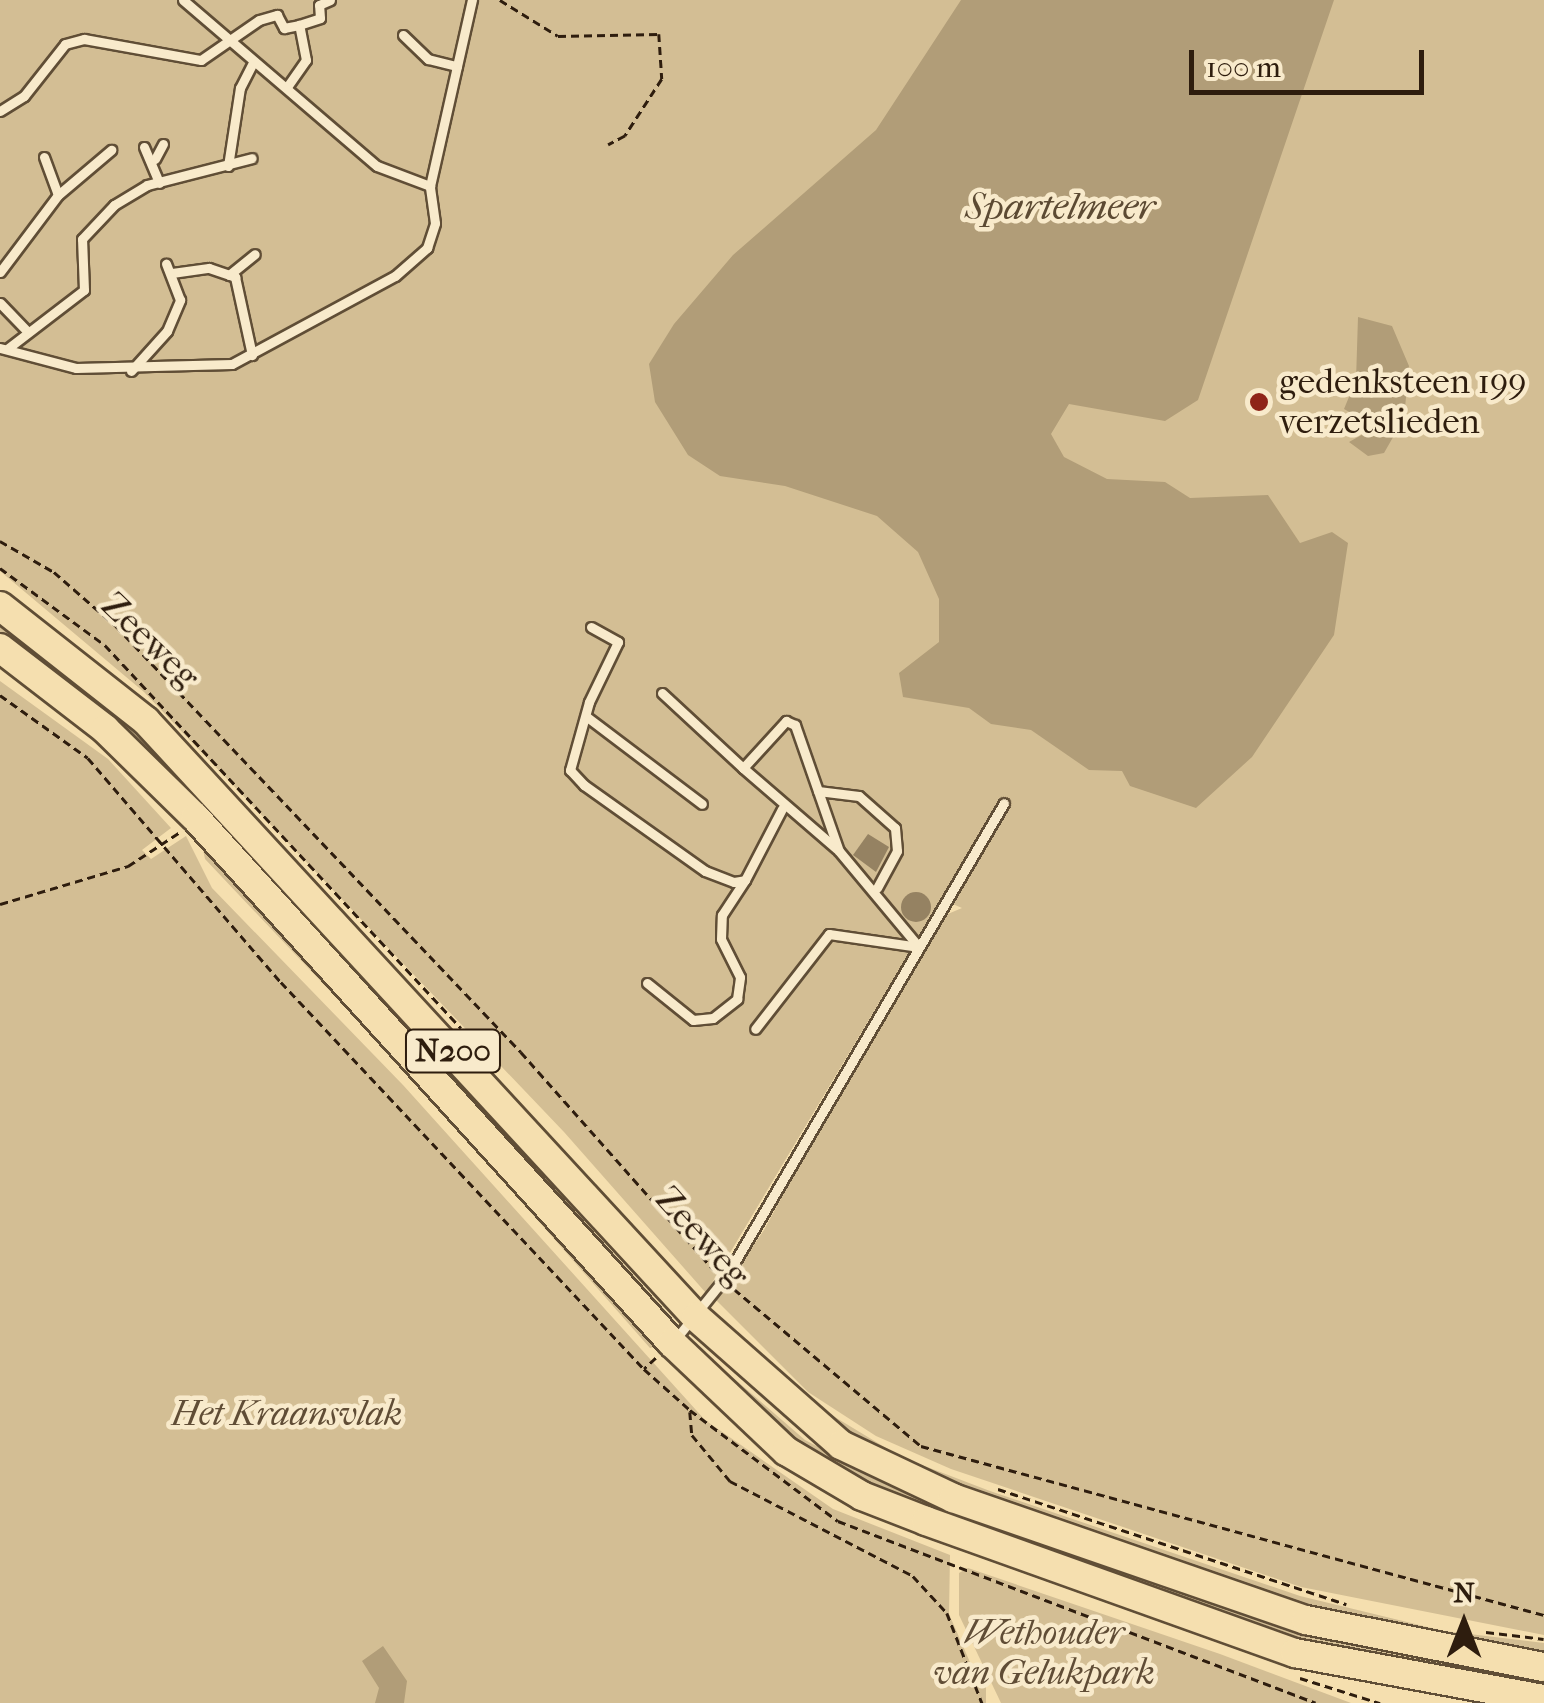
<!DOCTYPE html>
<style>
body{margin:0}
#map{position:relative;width:1544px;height:1703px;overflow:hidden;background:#f5dfaf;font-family:"IM FELL French Canon",serif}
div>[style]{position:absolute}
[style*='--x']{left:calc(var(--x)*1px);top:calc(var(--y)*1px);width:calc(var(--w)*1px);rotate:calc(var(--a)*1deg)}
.green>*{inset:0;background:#d3be94}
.water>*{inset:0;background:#b19d78}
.building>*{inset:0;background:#958262}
.round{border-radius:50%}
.path>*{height:2.5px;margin-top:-1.25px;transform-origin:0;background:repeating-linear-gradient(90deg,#2e1d0e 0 8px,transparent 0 13px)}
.roads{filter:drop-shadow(2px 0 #604e36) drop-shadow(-2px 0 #604e36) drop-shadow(0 2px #604e36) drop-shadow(0 -2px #604e36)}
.service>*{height:9px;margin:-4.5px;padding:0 4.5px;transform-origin:4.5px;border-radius:4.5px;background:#f8eacb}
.primary>*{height:28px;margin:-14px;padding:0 14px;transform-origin:14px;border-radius:14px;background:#f5dfaf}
.dots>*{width:28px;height:28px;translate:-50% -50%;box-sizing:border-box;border:5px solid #f8eacb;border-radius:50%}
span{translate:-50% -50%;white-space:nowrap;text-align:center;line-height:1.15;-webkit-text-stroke:9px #f8eacb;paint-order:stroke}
.shield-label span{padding:2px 8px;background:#f8eacb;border:2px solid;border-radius:8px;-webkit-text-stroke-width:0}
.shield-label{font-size:32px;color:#2e1d0e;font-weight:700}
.poi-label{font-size:35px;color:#2e1d0e}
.left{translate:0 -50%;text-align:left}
.street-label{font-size:35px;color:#2e1d0e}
.park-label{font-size:35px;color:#604d36;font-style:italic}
.water-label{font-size:38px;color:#5c4a33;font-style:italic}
.north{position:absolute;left:1414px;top:1573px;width:100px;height:100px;-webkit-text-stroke:8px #f8eacb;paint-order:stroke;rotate:0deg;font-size:28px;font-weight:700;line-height:40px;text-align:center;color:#2e1d0e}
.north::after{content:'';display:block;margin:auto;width:35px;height:45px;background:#2e1d0e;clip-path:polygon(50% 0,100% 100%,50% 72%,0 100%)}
.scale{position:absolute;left:1189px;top:50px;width:235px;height:45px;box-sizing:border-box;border:5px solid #2e1d0e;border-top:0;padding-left:12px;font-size:30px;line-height:35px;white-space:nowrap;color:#2e1d0e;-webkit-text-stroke:8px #f8eacb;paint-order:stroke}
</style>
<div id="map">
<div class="green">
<div style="clip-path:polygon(0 0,1544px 0,1544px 1635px,1301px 1587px,951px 1469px,876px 1436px,808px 1392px,716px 1300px,764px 1230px,929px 922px,962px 908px,941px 899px,706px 1293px,564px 1132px,144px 692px,0 571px)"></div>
<div style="clip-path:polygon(0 618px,136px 729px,677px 1323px,0 640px)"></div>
<div style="clip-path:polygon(0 681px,108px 759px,171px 828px,142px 850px,151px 859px,186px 836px,212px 888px,403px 1085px,705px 1420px,833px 1509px,950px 1555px,949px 1614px,979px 1683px,986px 1683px,986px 1703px,0 1703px)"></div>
<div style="clip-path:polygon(201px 840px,661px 1345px,650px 1348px,416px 1082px,205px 859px)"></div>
<div style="clip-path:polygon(694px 1344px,805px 1440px,910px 1495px,1320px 1635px,1544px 1675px,1544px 1691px,1322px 1651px,833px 1475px)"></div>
<div style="clip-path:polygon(805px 1399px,901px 1457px,990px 1491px,1300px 1596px,1444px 1631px,1544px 1643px,1544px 1658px,1341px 1622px,864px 1453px)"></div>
<div style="clip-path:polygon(968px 1568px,1220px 1654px,1351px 1703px,1001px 1703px,959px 1615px,959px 1573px)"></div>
</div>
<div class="water">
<div style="clip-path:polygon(961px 0,1334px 0,1198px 400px,1165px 421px,1069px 404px,1051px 434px,1064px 457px,1107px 479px,1165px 482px,1190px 498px,1268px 495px,1300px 543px,1332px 532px,1348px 543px,1334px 635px,1252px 757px,1196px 808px,1130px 786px,1122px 771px,1089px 770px,1031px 730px,991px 724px,969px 708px,903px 697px,899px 673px,939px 642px,939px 599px,918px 552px,877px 516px,785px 486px,720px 476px,688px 455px,655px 402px,649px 364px,674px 324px,733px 255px,876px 130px)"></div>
<div style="clip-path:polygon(1358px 317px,1392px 326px,1409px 366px,1404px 418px,1384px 453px,1368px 456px,1349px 442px,1376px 427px,1344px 409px,1356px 380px)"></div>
<div style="clip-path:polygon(383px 1646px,407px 1681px,404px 1703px,375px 1703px,379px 1688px,362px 1661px)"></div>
</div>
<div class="building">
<div style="clip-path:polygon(868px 834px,889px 847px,876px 872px,853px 855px)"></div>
<div class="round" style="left:901px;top:892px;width:30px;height:30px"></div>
</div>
<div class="path">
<div style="--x:500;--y:0;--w:68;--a:31.8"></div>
<div style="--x:558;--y:36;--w:101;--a:-1.1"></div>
<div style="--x:659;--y:34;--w:45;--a:86.2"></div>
<div style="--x:662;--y:79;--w:68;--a:123"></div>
<div style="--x:625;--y:136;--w:19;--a:152"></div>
<div style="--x:0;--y:541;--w:62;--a:29.9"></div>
<div style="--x:54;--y:572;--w:82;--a:41.1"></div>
<div style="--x:116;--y:626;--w:588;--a:46.45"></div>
<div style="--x:521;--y:1052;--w:291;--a:48.5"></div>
<div style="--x:0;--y:568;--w:130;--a:36.3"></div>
<div style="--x:105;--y:645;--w:523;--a:47.09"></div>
<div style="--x:0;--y:695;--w:108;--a:35.6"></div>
<div style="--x:88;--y:758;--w:296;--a:49.3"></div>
<div style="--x:281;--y:982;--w:531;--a:46.83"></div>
<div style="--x:0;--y:904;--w:134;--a:-16.5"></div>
<div style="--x:128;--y:866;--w:62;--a:-33.2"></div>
<div style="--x:734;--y:1289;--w:244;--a:40"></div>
<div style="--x:921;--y:1446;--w:646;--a:15.18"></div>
<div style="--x:656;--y:1358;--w:16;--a:137"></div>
<div style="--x:644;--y:1369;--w:62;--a:41.7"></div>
<div style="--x:690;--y:1410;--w:185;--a:36.9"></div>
<div style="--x:838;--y:1521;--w:511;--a:20.84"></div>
<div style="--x:690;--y:1412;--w:23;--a:85"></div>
<div style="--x:692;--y:1435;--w:60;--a:50.4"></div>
<div style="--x:730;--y:1481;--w:206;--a:27.4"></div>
<div style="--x:913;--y:1576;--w:50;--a:47.4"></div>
<div style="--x:947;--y:1613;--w:97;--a:68.7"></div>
<div style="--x:998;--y:1489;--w:367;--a:18.3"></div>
<div style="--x:1486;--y:1632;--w:58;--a:6.9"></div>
<div style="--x:1300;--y:1678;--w:84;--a:17.4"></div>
</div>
<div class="roads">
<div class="service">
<div style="--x:183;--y:0;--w:255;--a:40.6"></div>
<div style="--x:377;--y:166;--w:57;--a:20.7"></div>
<div style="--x:403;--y:35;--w:35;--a:44"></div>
<div style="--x:428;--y:59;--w:30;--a:14"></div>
<div style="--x:287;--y:87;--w:33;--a:-55"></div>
<div style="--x:306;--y:60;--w:36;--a:-101"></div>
<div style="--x:299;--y:25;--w:22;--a:-18"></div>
<div style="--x:320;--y:18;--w:13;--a:-94"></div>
<div style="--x:319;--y:5;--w:12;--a:-24"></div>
<div style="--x:0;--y:111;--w:28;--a:-32"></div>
<div style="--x:24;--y:96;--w:66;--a:-51.7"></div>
<div style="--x:65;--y:44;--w:20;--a:-15"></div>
<div style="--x:84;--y:39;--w:119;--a:10.2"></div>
<div style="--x:201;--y:60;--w:70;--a:-34.6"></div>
<div style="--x:259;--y:20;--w:19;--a:-16"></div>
<div style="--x:277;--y:15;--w:15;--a:62"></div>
<div style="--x:284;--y:28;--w:15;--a:-11"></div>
<div style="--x:144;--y:147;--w:39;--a:67"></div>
<div style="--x:44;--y:157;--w:40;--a:69.8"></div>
<div style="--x:155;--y:159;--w:17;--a:-62"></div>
<div style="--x:228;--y:166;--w:79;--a:-81.3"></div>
<div style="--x:240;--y:88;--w:27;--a:-63"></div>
<div style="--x:0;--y:272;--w:96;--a:-53"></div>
<div style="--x:58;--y:195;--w:70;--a:-40.3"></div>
<div style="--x:172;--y:273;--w:37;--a:-8"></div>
<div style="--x:209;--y:268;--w:28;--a:19"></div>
<div style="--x:235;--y:277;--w:80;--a:77.7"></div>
<div style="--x:229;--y:275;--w:33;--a:-39"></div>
<div style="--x:0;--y:303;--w:39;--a:46"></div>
<div style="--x:0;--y:348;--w:79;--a:14.7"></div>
<div style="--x:76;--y:368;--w:156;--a:-1.5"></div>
<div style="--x:232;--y:364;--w:185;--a:-28.4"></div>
<div style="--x:395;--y:276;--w:43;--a:-41.2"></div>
<div style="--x:427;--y:248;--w:26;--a:-72"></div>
<div style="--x:435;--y:223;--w:37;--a:-98"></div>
<div style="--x:430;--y:186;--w:191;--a:-77.3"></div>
<div style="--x:7;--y:349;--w:97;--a:-37.5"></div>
<div style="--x:84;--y:290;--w:51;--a:-92.2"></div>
<div style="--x:82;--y:239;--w:47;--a:-46.7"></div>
<div style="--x:114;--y:205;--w:39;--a:-31"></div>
<div style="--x:147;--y:185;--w:108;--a:-14.4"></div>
<div style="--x:131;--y:371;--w:54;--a:-48"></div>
<div style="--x:167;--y:331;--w:34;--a:-67"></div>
<div style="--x:180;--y:300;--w:39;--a:-111"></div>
<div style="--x:591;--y:627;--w:31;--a:29"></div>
<div style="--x:618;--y:642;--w:67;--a:115.8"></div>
<div style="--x:589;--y:702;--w:71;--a:105.6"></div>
<div style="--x:570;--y:770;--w:21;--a:47"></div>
<div style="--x:584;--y:785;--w:148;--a:35.4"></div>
<div style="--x:705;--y:871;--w:31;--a:21"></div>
<div style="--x:734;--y:882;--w:11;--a:-10"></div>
<div style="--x:745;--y:880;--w:80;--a:-62.5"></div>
<div style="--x:662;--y:693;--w:110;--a:42.8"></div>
<div style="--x:743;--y:768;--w:64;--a:-47.5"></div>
<div style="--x:786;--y:721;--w:10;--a:24"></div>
<div style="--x:795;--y:725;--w:133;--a:70.8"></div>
<div style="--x:839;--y:851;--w:125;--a:50.2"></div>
<div style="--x:919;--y:947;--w:91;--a:-171.8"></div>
<div style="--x:829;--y:934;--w:120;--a:127.9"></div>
<div style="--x:587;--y:717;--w:144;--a:37.1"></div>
<div style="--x:743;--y:768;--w:124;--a:40.8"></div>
<div style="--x:818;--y:791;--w:41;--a:7"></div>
<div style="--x:859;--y:796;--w:48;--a:41.6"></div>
<div style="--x:895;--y:828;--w:23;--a:85"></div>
<div style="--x:897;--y:851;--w:42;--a:118.4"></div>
<div style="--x:647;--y:983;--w:59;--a:38.8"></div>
<div style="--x:693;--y:1020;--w:20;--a:-6"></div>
<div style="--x:713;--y:1018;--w:31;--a:-38"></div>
<div style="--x:737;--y:999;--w:22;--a:-82"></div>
<div style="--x:740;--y:977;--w:42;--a:-116.6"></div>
<div style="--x:721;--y:939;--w:24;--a:-88"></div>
<div style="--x:722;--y:915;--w:42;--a:-56.7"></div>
<div style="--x:674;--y:1341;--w:85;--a:-51.2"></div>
<div style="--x:727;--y:1275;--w:547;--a:-59.59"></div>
</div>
<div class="primary">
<div style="--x:0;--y:606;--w:186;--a:38.2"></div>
<div style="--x:146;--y:721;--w:811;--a:47.3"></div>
<div style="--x:696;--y:1317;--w:193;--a:41.4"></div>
<div style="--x:841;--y:1445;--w:124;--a:25.3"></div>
<div style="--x:953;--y:1498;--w:373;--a:19.1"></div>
<div style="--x:1306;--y:1620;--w:243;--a:11.2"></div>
<div style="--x:0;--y:648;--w:133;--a:37.6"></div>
<div style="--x:105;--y:729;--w:126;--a:44.4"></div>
<div style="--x:195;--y:817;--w:710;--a:47.8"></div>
<div style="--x:672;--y:1343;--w:157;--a:43.5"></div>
<div style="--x:786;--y:1451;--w:88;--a:30.6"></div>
<div style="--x:862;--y:1496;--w:69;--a:21.3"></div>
<div style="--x:926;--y:1521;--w:392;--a:19.7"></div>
<div style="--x:1295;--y:1653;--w:253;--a:10.5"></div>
</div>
</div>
<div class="dots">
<div style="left:1259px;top:402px;background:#8f2418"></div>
</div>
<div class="shield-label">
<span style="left:453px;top:1051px">N200</span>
</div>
<div class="poi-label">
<span class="left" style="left:1279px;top:402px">gedenksteen 199<br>verzetslieden</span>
</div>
<div class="street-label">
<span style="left:150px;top:641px;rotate:44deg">Zeeweg</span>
<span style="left:702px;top:1237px;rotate:48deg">Zeeweg</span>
</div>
<div class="park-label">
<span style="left:287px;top:1414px">Het Kraansvlak</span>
<span style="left:1044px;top:1653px">Wethouder<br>van Gelukpark</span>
</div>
<div class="water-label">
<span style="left:1060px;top:207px">Spartelmeer</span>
</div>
<div class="north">N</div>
<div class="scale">100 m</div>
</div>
